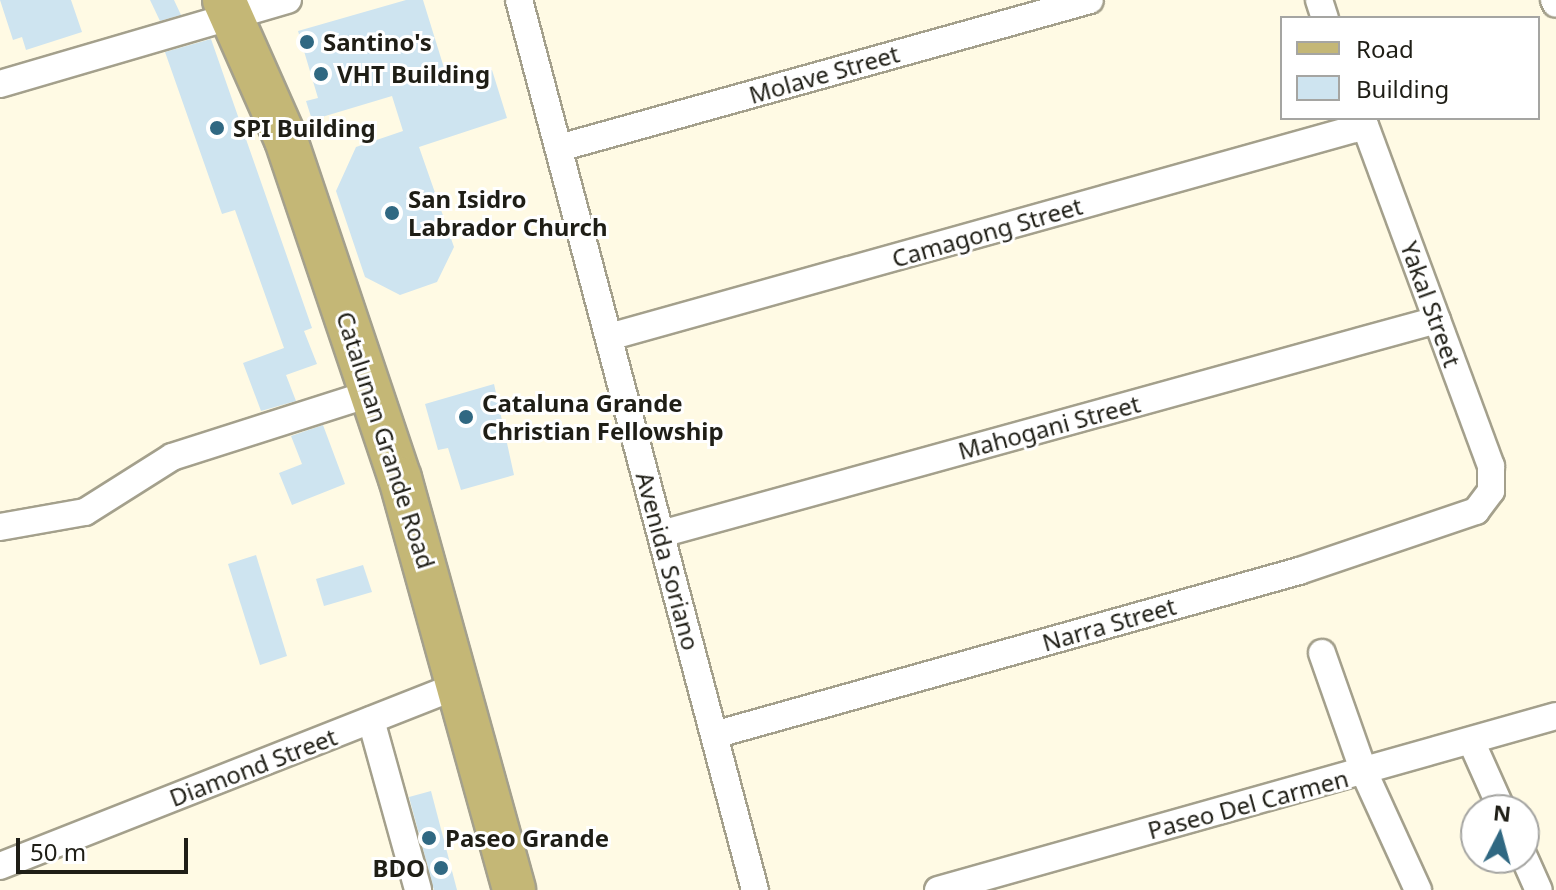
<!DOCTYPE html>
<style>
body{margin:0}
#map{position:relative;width:1556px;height:890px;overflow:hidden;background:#fffae4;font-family:"Noto Sans",sans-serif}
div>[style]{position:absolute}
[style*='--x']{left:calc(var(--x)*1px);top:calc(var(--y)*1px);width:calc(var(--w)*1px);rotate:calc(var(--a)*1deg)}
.building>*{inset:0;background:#cee4f0}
.roads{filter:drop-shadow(2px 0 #a4a08c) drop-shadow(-2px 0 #a4a08c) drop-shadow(0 2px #a4a08c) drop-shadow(0 -2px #a4a08c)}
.street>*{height:26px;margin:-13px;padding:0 13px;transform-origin:13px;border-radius:13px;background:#fff}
.primary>*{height:42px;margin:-21px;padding:0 21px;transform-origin:21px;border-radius:21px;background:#c4b776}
.dots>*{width:22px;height:22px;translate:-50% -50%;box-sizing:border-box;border:4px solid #fff;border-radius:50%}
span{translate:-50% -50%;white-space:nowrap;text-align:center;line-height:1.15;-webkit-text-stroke:6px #fff;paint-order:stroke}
.poi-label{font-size:24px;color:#1f1e16;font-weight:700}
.left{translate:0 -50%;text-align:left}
.right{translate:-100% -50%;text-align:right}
.street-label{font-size:24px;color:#1f1e16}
.legend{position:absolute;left:1280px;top:16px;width:260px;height:104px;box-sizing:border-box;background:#fff;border:2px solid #a5a5a2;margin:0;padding:10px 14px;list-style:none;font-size:24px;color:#1f1e16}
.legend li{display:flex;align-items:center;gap:16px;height:40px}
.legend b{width:40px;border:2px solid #a5a5a2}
.north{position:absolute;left:1460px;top:794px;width:80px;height:80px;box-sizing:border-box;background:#fff;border:2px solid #a5a5a2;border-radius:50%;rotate:6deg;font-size:22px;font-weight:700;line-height:32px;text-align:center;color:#1f1e16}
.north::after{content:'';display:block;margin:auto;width:28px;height:36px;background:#306882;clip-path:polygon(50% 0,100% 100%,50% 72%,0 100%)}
.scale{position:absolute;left:16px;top:838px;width:172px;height:36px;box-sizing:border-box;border:4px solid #1f1e16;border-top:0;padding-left:10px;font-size:24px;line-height:28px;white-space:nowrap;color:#1f1e16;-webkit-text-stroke:6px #fff;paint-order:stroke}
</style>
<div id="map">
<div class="building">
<div style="clip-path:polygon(0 0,71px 0,82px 32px,26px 50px,22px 37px,13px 40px)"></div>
<div style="clip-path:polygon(150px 0,174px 0,181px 15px,160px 21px)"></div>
<div style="clip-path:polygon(406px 0,423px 0,449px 84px,492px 70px,507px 118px,419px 147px,454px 247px,437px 282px,400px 295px,365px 277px,336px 191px,356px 147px,403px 131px,392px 96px,312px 120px,306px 101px,318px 98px,298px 31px)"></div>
<div style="clip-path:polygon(211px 39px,312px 328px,304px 331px,317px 364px,286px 375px,296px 401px,261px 411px,243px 363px,284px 348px,235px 210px,222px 214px,165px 52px)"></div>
<div style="clip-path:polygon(494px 384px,514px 475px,461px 490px,448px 448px,438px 450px,425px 404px)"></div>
<div style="clip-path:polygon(323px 425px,345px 484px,292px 505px,279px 473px,302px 464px,291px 436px)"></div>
<div style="clip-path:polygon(256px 555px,287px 656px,260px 665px,228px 564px)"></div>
<div style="clip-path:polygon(363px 565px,372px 592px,324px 606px,316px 579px)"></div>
<div style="clip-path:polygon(431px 791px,457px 890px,434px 890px,409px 797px)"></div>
</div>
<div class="roads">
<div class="street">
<div style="--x:519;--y:0;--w:921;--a:75.15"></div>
<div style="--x:1319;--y:0;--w:19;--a:72"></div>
<div style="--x:1554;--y:0;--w:4;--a:63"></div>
<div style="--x:0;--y:84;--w:300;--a:-16.3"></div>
<div style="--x:559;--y:148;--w:551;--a:-15.57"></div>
<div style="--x:609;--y:337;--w:785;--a:-15.59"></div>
<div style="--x:0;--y:527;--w:86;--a:-10"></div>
<div style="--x:85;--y:512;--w:103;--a:-32.3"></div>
<div style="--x:172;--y:457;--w:210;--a:-17.7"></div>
<div style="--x:661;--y:534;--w:805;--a:-15.42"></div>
<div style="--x:1322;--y:653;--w:126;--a:70.6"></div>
<div style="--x:1364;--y:772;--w:130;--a:65.4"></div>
<div style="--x:371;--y:720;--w:176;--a:74.5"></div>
<div style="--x:714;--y:735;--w:608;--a:-15.66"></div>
<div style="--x:1299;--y:571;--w:187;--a:-18.7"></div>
<div style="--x:1476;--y:511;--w:25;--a:-53"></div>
<div style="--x:1491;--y:491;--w:25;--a:-90"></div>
<div style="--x:1491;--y:466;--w:371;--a:-110.3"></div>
<div style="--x:1472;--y:743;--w:73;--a:65.9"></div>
<div style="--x:1524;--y:857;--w:36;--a:66"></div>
<div style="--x:0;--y:866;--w:494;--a:-21.5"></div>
<div style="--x:938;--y:890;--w:642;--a:-15.72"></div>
</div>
<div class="primary">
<div style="--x:224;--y:0;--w:153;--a:66.1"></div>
<div style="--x:286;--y:140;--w:357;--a:71.4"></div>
<div style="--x:400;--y:478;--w:427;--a:74.5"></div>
</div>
</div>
<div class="dots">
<div style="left:307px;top:42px;background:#306882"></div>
<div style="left:321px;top:74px;background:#306882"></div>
<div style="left:217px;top:128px;background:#306882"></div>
<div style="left:392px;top:213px;background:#306882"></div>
<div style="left:466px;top:417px;background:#306882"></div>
<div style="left:429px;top:838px;background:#306882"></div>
<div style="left:441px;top:868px;background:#306882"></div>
</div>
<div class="poi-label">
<span class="left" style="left:323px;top:42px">Santino's</span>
<span class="left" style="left:337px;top:74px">VHT Building</span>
<span class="left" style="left:233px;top:128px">SPI Building</span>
<span class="left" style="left:408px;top:213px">San Isidro<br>Labrador Church</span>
<span class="left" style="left:482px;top:417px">Cataluna Grande<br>Christian Fellowship</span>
<span class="left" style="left:445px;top:838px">Paseo Grande</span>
<span class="right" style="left:425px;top:868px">BDO</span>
</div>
<div class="street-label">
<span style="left:824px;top:74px;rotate:-16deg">Molave Street</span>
<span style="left:987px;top:232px;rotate:-16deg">Camagong Street</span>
<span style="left:1431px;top:304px;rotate:70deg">Yakal Street</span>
<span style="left:1049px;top:427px;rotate:-15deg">Mahogani Street</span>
<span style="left:386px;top:440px;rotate:72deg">Catalunan Grande Road</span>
<span style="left:668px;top:561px;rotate:75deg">Avenida Soriano</span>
<span style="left:1109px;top:624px;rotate:-16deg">Narra Street</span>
<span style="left:253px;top:767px;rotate:-21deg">Diamond Street</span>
<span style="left:1248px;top:804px;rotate:-15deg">Paseo Del Carmen</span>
</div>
<ul class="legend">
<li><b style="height:10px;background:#c4b776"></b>Road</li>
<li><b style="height:22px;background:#cee4f0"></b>Building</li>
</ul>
<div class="north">N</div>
<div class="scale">50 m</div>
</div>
